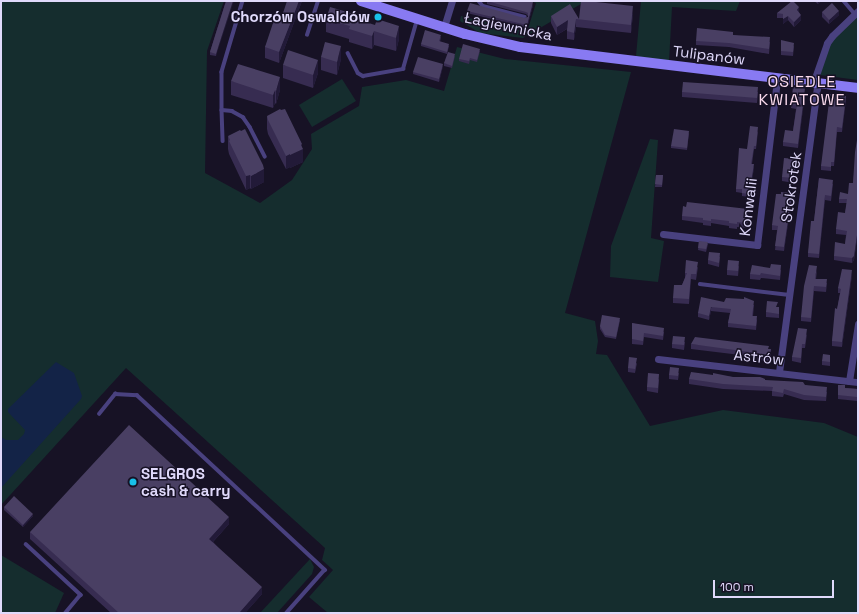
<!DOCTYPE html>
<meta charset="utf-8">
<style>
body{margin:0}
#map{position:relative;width:859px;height:614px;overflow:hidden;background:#171225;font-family:"Space Grotesk",sans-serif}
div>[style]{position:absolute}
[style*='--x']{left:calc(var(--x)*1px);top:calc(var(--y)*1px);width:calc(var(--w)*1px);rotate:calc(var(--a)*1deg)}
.green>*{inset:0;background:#152d2e}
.water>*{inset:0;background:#132347}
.lane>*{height:3.5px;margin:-1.75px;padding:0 1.75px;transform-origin:1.75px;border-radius:1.75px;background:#49417f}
.street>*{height:7px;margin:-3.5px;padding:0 3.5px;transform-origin:3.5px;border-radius:3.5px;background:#49417f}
.secondary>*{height:10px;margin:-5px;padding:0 5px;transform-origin:5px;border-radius:5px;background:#887af2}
.wall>*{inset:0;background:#372c51}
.shaded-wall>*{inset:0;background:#221a38}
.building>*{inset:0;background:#493f63}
.dots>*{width:11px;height:11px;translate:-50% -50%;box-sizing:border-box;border:2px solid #171225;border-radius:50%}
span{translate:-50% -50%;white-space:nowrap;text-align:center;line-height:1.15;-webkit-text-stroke:3px #171225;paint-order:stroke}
.poi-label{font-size:15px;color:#e0d9fb;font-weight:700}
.right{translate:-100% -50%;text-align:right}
.left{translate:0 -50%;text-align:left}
.street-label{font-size:15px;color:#e0d9fb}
.neighbourhood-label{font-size:16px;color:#fbdbed;letter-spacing:1px}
.frame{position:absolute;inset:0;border:2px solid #e0d9fb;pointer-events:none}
.scale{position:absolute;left:713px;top:580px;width:121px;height:18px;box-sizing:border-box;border:2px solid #e0d9fb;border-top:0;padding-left:5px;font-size:12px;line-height:14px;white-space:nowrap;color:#e0d9fb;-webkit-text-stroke:3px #171225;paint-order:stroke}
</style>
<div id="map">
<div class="green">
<div style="clip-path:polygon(1px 1px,224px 1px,207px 51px,205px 173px,260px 203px,292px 180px,312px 149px,311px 134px,359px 106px,362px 87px,406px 80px,444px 91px,457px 47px,505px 59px,631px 72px,565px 313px,595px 321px,598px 341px,596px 354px,607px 355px,650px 426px,723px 410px,824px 423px,858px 437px,858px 613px,328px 613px,309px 597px,333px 570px,322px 560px,325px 548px,126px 368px,1px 505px)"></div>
<div style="clip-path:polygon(530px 1px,586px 1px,523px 38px,480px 33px,460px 21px,461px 16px,527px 32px,536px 3px)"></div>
<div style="clip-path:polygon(641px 1px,740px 1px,736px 11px,672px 7px,669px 62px,636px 56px)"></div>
<div style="clip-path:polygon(858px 11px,858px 80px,820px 75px,823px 52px,827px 43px)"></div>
<div style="clip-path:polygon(342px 79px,356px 101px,312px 127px,299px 105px)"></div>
<div style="clip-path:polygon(650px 139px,658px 140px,651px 238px,664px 241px,658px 282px,610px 277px,611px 246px)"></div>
<div style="clip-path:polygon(1px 555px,64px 593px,55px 613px,1px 613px)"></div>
<div style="clip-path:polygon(310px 559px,314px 567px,312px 574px,277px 613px,260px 613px)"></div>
</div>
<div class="water">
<div style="clip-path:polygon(56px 362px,74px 373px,82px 396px,81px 399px,1px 488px,1px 437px,6px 440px,18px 440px,24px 434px,25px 430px,8px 412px,8px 409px)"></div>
</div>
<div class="lane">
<div style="--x:243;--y:1;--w:74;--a:106.5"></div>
<div style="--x:222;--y:72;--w:38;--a:90"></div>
<div style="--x:222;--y:110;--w:10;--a:6"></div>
<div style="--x:232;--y:111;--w:13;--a:29"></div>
<div style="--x:243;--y:117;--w:12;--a:55"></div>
<div style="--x:250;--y:127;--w:33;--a:63"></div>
<div style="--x:479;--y:1;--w:6;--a:51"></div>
<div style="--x:483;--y:6;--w:43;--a:14.7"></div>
<div style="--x:844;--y:1;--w:17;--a:50"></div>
<div style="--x:307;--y:35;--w:36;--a:-72"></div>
<div style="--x:348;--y:53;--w:22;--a:63"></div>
<div style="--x:358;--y:73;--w:6;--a:31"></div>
<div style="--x:363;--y:76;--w:41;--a:-9.9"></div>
<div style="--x:403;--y:69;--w:51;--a:-74.1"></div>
<div style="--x:222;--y:110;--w:31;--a:88"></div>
<div style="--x:700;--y:284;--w:90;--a:7"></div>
<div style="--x:99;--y:414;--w:26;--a:-51"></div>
<div style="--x:115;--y:394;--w:22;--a:3"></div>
<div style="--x:137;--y:395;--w:257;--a:42.9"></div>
<div style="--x:325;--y:570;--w:57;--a:131.5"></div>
<div style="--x:26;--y:544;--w:75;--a:42.8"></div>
<div style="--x:81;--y:595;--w:23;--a:130"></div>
</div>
<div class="street">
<div style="--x:444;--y:27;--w:27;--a:-73"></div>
<div style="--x:663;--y:234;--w:95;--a:6.7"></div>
<div style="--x:757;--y:245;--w:167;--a:-83.1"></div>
<div style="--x:658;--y:359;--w:201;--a:6.6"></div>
<div style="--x:779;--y:372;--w:287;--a:-82.4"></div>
<div style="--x:817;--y:88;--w:10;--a:-101"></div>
<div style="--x:815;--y:78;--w:37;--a:-71"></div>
<div style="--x:827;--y:43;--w:9;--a:-54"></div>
<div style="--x:832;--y:36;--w:36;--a:-44"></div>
<div style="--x:849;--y:381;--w:58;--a:-81"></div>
</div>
<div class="secondary">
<div style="--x:361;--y:1;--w:109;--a:17.6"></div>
<div style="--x:465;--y:34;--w:57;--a:13.3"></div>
<div style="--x:520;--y:47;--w:340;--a:6.9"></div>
</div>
<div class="wall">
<div style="clip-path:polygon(226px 1px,216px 56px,210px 55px,210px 52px)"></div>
<div style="clip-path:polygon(302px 1px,279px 63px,265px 58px,265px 47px,281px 19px)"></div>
<div style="clip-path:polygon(487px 1px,533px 5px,527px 28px,467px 13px,467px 11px,524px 18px,528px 17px,528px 16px,526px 14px,487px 4px)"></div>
<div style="clip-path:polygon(814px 1px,821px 1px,818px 4px)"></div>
<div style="clip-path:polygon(799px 12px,801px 20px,794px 27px,788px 20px,783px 24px,783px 18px,777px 18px,777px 13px)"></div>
<div style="clip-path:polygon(822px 12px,839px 15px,829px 24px,822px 17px)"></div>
<div style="clip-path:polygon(633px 14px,631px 33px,576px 27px,574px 40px,567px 39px,567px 29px,557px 35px,551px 23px,551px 16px,579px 19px)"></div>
<div style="clip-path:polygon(326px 19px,354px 19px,399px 39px,396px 51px,374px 45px,372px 49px,349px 42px,349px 39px,326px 32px)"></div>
<div style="clip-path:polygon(733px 35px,770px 42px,769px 54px,729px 47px,696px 45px,696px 41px)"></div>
<div style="clip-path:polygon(441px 37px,440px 42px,449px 46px,447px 54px,421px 46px,421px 44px)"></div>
<div style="clip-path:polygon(794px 46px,793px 56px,781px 55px,781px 51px)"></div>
<div style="clip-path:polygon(480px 51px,477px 62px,470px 60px,469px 64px,459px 61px,459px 59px)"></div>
<div style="clip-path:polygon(455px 56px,452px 68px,444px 66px,444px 63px)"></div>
<div style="clip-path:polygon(321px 57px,341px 59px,337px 75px,321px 70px)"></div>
<div style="clip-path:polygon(283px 65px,318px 73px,313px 88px,283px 78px)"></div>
<div style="clip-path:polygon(443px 66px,439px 82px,413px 74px,413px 72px)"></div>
<div style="clip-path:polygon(231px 81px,280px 90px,276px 104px,275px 103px,273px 108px,231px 95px)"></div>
<div style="clip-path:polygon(682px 92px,758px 92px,757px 103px,682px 97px)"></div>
<div style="clip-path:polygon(805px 93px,798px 148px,783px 146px,783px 142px,793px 131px,796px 109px,791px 108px,791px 104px)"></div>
<div style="clip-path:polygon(846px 100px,842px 132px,837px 132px,834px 166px,831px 166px,831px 171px,821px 170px,821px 166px)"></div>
<div style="clip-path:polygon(267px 116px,302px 148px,303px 162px,290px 168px,290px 167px,286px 169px,268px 134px,267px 129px)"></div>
<div style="clip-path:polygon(758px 131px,756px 149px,754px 149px,752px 164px,754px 168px,749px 197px,742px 196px,742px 193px,736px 192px,736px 189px,747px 149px)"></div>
<div style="clip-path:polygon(689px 133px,687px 150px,671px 148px,671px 146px)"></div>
<div style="clip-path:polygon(228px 136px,264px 182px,251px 189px,250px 188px,246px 190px,229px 154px,228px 149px)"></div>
<div style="clip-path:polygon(858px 140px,858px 232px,854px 260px,852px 263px,834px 260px,834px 256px,845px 244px,846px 235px,836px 234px,836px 229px,845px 213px,847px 203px,839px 203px,839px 199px,848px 194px,853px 183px)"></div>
<div style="clip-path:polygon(796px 164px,794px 183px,782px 181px,782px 177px)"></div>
<div style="clip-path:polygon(656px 175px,663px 175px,662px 187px,655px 187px)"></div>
<div style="clip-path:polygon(819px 178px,833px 184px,831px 201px,825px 200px,819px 258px,808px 257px,808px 253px,814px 221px)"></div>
<div style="clip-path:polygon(792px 197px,784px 251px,775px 250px,777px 230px,772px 230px,772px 225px)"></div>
<div style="clip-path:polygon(748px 214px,747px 228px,737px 227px,737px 229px,729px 228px,729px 226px,711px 223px,711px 226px,703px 225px,703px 223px,682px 220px,682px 216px)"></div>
<div style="clip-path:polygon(699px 241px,708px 244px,706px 252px,698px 250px)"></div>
<div style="clip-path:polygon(720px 257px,719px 267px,708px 264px,708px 260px)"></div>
<div style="clip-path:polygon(739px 266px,738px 276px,727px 275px,727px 270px)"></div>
<div style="clip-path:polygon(698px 267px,696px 280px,691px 279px,689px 304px,673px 303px,673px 298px,682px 285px,685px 278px,685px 273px)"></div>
<div style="clip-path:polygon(781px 270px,780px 280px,761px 278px,760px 280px,750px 279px,750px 274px)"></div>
<div style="clip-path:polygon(817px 270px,816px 279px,827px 283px,826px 292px,814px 291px,811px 322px,801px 321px,801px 317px)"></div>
<div style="clip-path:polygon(852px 275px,842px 347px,832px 346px,832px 341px,840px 293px,838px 293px,838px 288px)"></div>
<div style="clip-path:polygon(724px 302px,754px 305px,753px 316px,757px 320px,756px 330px,728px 327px,728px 323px,730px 313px,711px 311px,709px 320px,698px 317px,698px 313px)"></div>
<div style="clip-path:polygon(777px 307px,779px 307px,779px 318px,766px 317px,766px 312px)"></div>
<div style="clip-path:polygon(620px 320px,616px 339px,605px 337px,600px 329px,600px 326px)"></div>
<div style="clip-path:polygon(632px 323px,664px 332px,663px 340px,644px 337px,643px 345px,632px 344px)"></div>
<div style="clip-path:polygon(807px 334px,805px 348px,802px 348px,801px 363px,792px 361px,792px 357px)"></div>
<div style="clip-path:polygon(685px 342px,684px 350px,672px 348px,672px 344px)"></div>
<div style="clip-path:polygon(691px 344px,769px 349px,771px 353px,770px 361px,757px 360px,757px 357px,691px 349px)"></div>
<div style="clip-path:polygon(830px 359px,830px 366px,822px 365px,822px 361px)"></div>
<div style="clip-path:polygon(637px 363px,635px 373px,628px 372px,628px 368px)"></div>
<div style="clip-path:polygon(679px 373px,678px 380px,669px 379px,669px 375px)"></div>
<div style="clip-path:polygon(713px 375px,733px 377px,805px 385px,827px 392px,826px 401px,804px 400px,784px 394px,783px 397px,772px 396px,772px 391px,723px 389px,689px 384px,689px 379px)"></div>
<div style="clip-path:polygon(659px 379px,658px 393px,647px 391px,647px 387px)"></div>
<div style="clip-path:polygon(838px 385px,845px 388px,858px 389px,858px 403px,857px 403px,857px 401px,838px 399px)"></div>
<div style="clip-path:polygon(4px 507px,33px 516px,23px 527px,4px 510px)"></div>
<div style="clip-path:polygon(229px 524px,213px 542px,262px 594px,245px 613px,111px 613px,30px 539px,30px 532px)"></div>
</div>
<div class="shaded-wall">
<div style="clip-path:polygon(233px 1px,234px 1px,216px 56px,216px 54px)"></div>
<div style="clip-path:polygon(299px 1px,302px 1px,279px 63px,279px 52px)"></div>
<div style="clip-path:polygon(818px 1px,821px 1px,818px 4px)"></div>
<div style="clip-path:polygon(533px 2px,533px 5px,527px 28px,527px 25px)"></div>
<div style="clip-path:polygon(633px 6px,633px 14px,631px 33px,631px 25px)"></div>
<div style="clip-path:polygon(799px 7px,799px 12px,797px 15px,797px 10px)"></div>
<div style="clip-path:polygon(839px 11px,839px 15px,829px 24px,829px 20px)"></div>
<div style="clip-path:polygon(801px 15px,801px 20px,794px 27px,794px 22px)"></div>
<div style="clip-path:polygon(788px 16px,788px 20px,783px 24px,783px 19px)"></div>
<div style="clip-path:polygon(576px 19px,576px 27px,574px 40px,574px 33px)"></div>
<div style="clip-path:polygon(568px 20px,568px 28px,557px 35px,557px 27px)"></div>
<div style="clip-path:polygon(399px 26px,399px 39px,396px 51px,396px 38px)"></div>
<div style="clip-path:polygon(374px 31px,374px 45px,372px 49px,372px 36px)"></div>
<div style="clip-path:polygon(341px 46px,341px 59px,337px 75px,337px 62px)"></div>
<div style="clip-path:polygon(318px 60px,318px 73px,313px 88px,313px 75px)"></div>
<div style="clip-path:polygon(443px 64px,443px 66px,439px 82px,439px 79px)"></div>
<div style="clip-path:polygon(280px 77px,280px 90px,276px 104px,276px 91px)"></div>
<div style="clip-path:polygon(805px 88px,805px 93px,798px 148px,798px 144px)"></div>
<div style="clip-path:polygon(275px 90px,275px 103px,273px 108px,273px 95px)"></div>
<div style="clip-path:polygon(846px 96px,846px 100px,842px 132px,842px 128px)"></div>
<div style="clip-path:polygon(302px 144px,302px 149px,303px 149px,303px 162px,290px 168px,290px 155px)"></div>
<div style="clip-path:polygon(290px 154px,290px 167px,286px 169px,286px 156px)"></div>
<div style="clip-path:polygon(796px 159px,796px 164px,794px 183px,794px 178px)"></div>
<div style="clip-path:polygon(754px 164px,754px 168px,749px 197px,749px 194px)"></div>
<div style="clip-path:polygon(264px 169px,264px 182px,251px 189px,251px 176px)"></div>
<div style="clip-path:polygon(250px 175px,250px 188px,246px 190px,246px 176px)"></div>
<div style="clip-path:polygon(792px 193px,792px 197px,784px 251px,784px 247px)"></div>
<div style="clip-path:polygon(825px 195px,825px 200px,819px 258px,819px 254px)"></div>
<div style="clip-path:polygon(858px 228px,858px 232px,854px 260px,852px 263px,852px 258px)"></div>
<div style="clip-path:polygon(852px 270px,852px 275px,842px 347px,842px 342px)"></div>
<div style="clip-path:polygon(691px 274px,691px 279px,689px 304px,689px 299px)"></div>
<div style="clip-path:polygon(814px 286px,814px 291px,811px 322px,811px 318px)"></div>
<div style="clip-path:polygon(711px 307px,711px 311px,709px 320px,709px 316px)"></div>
<div style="clip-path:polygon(33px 514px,33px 516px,23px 527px,23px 525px)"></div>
<div style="clip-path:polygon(229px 517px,229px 524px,209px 546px,209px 539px)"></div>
<div style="clip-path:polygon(262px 587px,262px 594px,245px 613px,239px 613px)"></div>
</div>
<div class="building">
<div style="clip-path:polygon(226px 1px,233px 1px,216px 54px,210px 52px)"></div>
<div style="clip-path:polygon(287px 1px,299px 1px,279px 52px,265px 47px,275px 17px,281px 19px)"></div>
<div style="clip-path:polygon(487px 1px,527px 1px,533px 2px,527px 25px,467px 11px,470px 3px,524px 18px,528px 17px,528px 13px,526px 12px)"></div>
<div style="clip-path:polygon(581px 1px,587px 1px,633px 6px,631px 25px,576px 19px,574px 33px,567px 31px,568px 20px,557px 27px,551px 16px,570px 4px,579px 19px)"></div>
<div style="clip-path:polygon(792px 1px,793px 1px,799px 7px,797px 10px,801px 15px,794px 22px,788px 16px,783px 19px,783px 14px,777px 13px)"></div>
<div style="clip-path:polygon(832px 3px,839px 11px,829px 20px,822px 12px)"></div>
<div style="clip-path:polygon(330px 7px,354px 14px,353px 18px,375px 25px,377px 19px,399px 26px,396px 38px,374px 31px,372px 36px,349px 29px,350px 26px,326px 19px)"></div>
<div style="clip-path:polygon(697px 28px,733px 32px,733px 35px,770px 37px,769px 49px,729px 43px,696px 41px)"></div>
<div style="clip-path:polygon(425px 30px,441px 35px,439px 41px,449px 44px,447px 52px,421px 44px)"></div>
<div style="clip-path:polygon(781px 40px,794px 43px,793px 52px,781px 51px)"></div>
<div style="clip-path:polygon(325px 42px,341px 46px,337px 62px,321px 57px)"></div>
<div style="clip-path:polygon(463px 44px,480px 49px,477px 60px,470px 58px,469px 61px,459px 59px)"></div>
<div style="clip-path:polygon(288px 50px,318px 60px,313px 75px,283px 65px)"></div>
<div style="clip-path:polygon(448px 52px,455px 54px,452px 66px,444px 63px)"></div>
<div style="clip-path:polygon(418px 57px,443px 64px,439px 79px,413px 72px)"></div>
<div style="clip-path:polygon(238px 64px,280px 77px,276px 91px,275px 90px,273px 95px,231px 81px)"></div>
<div style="clip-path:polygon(683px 82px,758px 87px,757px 98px,682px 92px)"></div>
<div style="clip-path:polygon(793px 87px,805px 88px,798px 144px,783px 142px,785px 130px,793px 131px,797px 105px,791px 104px)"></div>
<div style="clip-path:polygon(830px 94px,846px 96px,842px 128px,837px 127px,834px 162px,831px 162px,831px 167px,821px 166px)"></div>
<div style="clip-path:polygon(280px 109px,281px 110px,285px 109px,302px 144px,301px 145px,303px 149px,290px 155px,290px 154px,286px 156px,268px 120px,267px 116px)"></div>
<div style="clip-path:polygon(750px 126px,758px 127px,756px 146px,754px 146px,751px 164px,754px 164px,749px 194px,742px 193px,742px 189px,736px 189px,739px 148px,747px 149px)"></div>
<div style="clip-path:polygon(245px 129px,263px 165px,264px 169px,251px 176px,250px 175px,246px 176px,229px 141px,230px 140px,228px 136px,240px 130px,241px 131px)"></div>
<div style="clip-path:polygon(674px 129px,689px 131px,687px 148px,671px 146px)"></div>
<div style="clip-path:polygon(857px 140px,858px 140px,858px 228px,854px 256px,852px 258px,834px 256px,835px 242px,845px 244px,847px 231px,836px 229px,838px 212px,845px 213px,847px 199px,839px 199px,840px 192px,848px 194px,849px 183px,853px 183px,855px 152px)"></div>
<div style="clip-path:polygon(784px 158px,796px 159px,794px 178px,782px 177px)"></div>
<div style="clip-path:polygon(656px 175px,663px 175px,662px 185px,655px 184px)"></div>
<div style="clip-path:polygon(819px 178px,833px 180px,831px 196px,825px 195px,819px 254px,808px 253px,811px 221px,814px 221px)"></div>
<div style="clip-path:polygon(781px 192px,792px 193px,784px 247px,775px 246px,778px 226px,772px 225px,776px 194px,781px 194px)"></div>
<div style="clip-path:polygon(687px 202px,748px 209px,747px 223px,737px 222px,737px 224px,729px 223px,729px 221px,711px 219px,711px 221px,703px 220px,703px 218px,682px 216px,683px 206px,686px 207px)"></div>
<div style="clip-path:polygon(699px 241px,708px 242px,706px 249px,698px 248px)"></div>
<div style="clip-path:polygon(709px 252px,720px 253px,719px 263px,708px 260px)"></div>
<div style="clip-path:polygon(686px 260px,698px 262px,696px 274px,691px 274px,689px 299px,673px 298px,674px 285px,682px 285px,687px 273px,685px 273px)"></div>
<div style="clip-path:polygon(728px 260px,739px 261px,738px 271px,727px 270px)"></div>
<div style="clip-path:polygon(771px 264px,781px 265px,780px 276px,761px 273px,760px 275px,750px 274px,752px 265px,770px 268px)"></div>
<div style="clip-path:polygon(809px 265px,817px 266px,815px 279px,827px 279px,826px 287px,814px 286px,811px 318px,801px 317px,804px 286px)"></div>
<div style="clip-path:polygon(842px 269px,852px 270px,842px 342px,832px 341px,835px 308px,837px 309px,841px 289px,838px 288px)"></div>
<div style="clip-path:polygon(701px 297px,724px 302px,726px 298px,744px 299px,744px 297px,754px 301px,752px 316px,757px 316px,756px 326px,728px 323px,731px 309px,711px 307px,709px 316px,698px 313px)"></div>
<div style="clip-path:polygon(767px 301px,778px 302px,776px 307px,779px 307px,779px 314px,766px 312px)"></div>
<div style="clip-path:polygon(602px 315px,620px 318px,616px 337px,605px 335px,600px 326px)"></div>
<div style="clip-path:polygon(632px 323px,664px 328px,663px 336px,644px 333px,643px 341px,632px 339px)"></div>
<div style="clip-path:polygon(798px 328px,807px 329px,805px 344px,802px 344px,801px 358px,792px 357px)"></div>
<div style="clip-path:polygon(673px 336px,685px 337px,684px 345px,672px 344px)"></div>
<div style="clip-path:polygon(695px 337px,769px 346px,768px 349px,771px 349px,770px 357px,757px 355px,757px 353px,691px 344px)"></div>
<div style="clip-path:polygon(823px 354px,830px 355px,830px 362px,822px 361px)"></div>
<div style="clip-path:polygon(629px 357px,637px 358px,635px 369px,628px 368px)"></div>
<div style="clip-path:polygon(670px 367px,679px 368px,678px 376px,669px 375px)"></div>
<div style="clip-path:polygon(691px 372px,713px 375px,713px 373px,733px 377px,760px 377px,765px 379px,765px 380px,803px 382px,805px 385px,827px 387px,826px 397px,804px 395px,784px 389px,783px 393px,772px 391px,773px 387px,723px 384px,689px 379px)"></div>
<div style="clip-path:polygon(648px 373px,659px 374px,658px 388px,647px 387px)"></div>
<div style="clip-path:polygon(838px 385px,845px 385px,845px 388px,858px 389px,858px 399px,857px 399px,857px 397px,838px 395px)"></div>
<div style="clip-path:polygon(129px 425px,229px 517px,209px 539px,262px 587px,239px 613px,119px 613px,30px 532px)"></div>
<div style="clip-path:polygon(14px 496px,33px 514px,23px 525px,4px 507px)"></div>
</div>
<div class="dots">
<div style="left:378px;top:17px;background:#18c0e8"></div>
<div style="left:133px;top:482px;background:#18c0e8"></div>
</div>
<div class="poi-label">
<span class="right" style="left:370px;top:17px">Chorzów Oswaldów</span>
<span class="left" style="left:141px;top:482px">SELGROS<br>cash &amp; carry</span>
</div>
<div class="street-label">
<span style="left:508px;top:26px;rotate:12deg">Łagiewnicka</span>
<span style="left:709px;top:55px;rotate:7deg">Tulipanów</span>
<span style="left:791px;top:187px;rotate:-82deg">Stokrotek</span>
<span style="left:748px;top:207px;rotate:-83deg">Konwalii</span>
<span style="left:759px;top:357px;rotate:6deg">Astrów</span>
</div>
<div class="neighbourhood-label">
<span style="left:802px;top:91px">OSIEDLE<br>KWIATOWE</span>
</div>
<div class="frame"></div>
<div class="scale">100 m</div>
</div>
